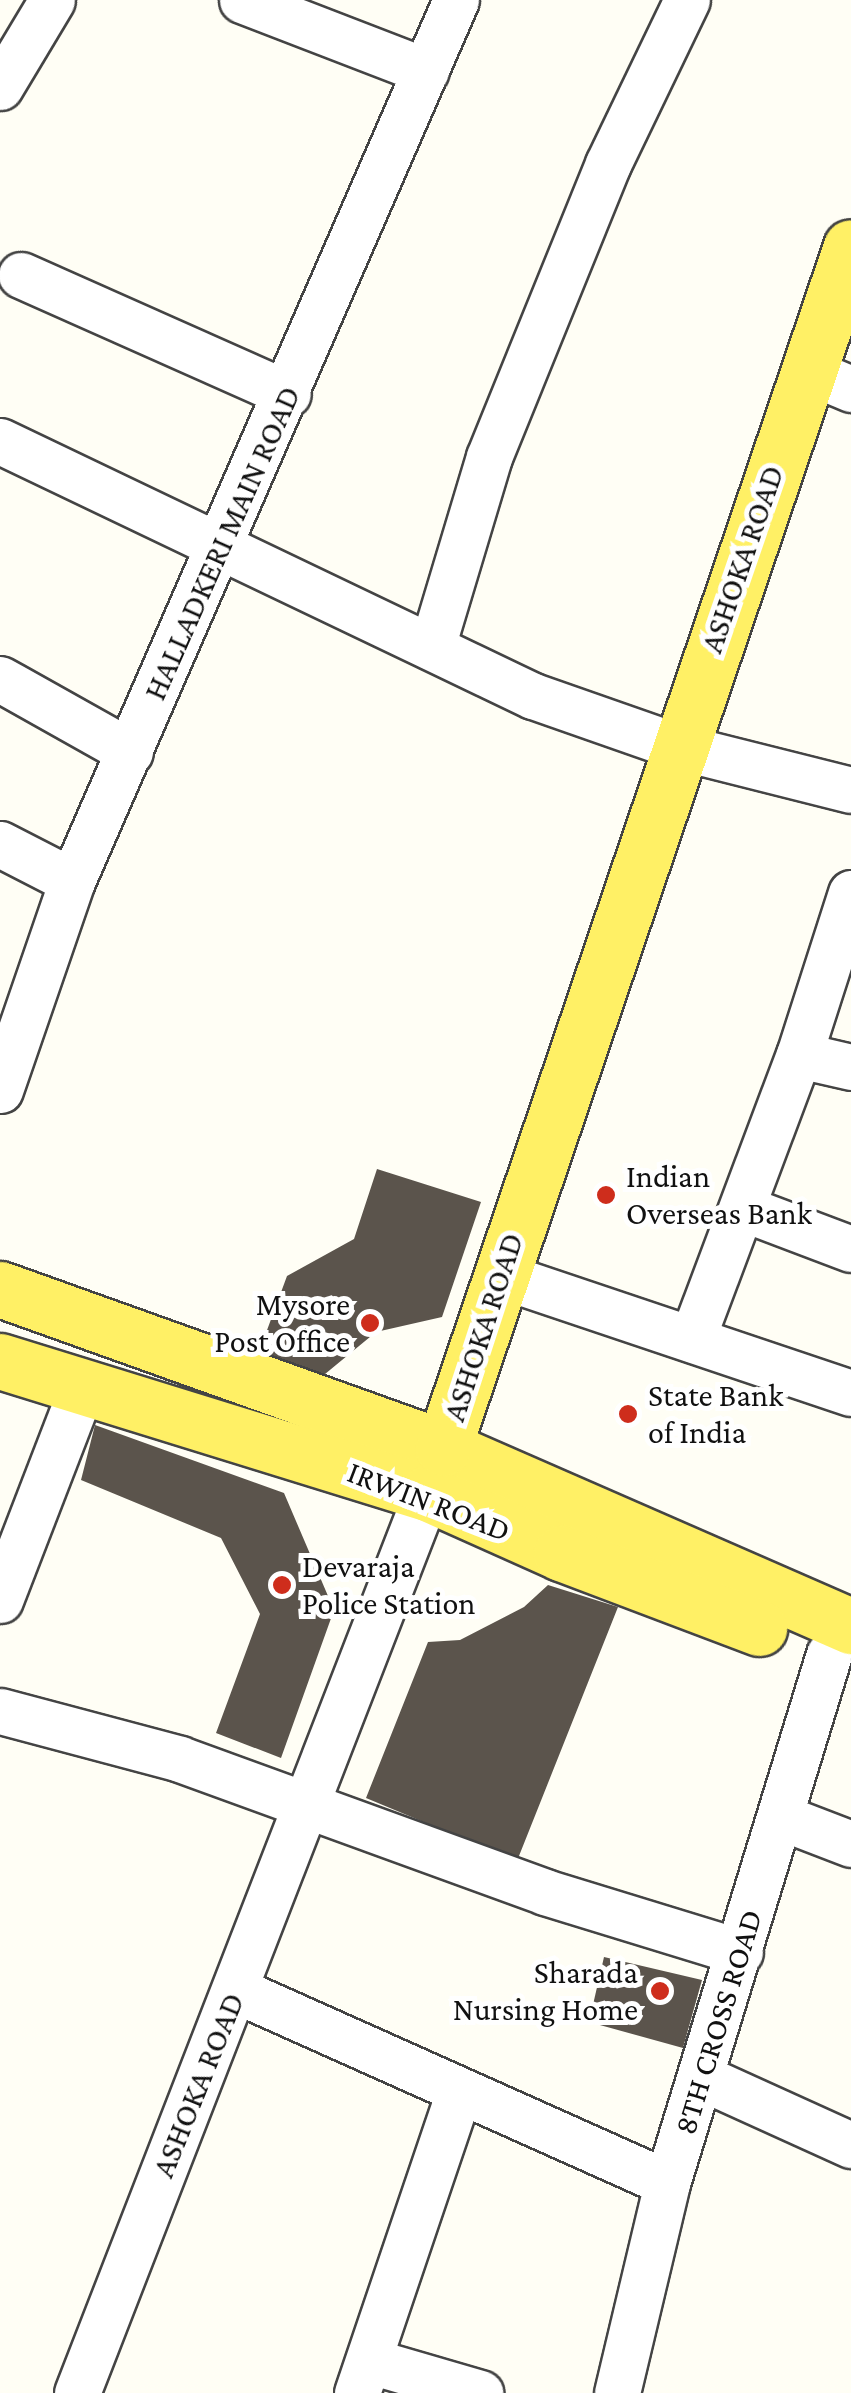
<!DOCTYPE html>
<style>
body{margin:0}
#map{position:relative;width:851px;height:2393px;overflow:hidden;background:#fffef5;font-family:"Crimson Pro",serif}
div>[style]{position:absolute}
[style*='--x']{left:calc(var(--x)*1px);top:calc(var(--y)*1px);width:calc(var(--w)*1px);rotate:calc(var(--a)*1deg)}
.building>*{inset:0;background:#5b544c}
.roads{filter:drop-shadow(2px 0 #444) drop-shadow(-2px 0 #444) drop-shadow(0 2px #444) drop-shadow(0 -2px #444)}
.minor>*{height:45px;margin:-22.5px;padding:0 22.5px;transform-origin:22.5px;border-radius:22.5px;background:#fff}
.major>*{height:55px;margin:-27.5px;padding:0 27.5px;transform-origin:27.5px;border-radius:27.5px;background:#fff065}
.dots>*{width:28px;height:28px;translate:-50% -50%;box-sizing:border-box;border:5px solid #fff;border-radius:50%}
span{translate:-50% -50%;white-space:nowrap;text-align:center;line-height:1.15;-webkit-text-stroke:10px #fff;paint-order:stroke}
.street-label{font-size:32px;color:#111}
.poi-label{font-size:32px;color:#111}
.left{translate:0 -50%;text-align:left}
.right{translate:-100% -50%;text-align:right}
</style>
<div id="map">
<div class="building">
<div style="clip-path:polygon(377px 1169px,481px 1202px,442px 1317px,376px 1332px,319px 1379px,256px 1360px,287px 1276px,354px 1239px)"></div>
<div style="clip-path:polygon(95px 1425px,284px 1493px,334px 1610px,281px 1758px,216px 1733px,260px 1614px,221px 1538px,81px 1480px)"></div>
<div style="clip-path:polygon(548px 1585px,618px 1607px,517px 1861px,366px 1798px,428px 1642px,460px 1640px,524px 1607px)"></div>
<div style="clip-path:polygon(604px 1957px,702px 1980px,683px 2048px,589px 2022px)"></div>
</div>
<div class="roads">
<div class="minor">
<div style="--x:242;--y:0;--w:197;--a:21.1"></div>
<div style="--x:0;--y:87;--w:101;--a:-59.1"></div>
<div style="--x:21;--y:275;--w:292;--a:24"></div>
<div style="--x:808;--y:371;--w:47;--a:22.7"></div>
<div style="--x:0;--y:441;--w:591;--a:25.57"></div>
<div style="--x:533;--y:696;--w:151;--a:19.3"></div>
<div style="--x:676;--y:746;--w:180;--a:14.1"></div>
<div style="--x:432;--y:647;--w:198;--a:-73.3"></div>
<div style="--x:489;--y:457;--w:316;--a:-67.9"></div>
<div style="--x:608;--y:164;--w:182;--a:-64.3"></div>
<div style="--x:0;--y:679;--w:149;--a:29.3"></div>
<div style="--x:0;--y:844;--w:81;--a:27.2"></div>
<div style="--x:851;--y:893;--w:170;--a:107.8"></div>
<div style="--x:799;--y:1055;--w:53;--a:13"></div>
<div style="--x:0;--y:1090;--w:221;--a:-71"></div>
<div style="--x:72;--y:881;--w:961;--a:-66.45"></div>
<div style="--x:745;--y:1209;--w:113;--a:20.7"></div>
<div style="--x:500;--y:1275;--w:370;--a:18.6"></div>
<div style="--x:692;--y:1339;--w:303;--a:-69.4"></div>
<div style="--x:0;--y:1600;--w:225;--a:-68.9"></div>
<div style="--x:0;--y:1711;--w:186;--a:14.9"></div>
<div style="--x:180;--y:1759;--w:388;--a:20"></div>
<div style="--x:545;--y:1892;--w:204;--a:17.1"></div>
<div style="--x:781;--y:1817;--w:75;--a:21.1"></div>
<div style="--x:236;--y:1990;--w:472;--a:24.1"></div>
<div style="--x:701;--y:2077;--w:165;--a:24.4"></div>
<div style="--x:370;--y:2361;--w:115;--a:16.2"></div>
<div style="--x:77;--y:2393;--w:997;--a:-68.76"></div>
<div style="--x:357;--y:2393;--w:316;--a:-71.3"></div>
<div style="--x:617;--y:2393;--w:216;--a:-76.6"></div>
<div style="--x:667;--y:2183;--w:553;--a:-72.97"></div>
</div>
<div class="major">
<div style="--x:0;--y:1289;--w:471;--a:19.7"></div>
<div style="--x:443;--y:1448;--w:445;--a:23.6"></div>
<div style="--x:0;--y:1361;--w:447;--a:17.2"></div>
<div style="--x:427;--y:1493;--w:147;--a:24.1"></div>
<div style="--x:561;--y:1553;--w:212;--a:20.7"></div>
<div style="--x:443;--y:1448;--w:1268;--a:-71.24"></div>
</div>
</div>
<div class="dots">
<div style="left:606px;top:1195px;background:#ce2d1c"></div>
<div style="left:370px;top:1323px;background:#ce2d1c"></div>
<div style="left:628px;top:1414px;background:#ce2d1c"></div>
<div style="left:282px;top:1585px;background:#ce2d1c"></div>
<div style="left:660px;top:1991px;background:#ce2d1c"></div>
</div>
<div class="street-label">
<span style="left:222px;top:543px;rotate:-66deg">HALLADKERI MAIN ROAD</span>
<span style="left:742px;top:559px;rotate:-71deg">ASHOKA ROAD</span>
<span style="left:483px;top:1327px;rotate:-72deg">ASHOKA ROAD</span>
<span style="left:429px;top:1501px;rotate:21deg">IRWIN ROAD</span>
<span style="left:718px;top:2022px;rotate:-73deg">8TH CROSS ROAD</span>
<span style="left:198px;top:2085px;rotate:-68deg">ASHOKA ROAD</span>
</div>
<div class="poi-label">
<span class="left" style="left:626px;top:1195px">Indian<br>Overseas Bank</span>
<span class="right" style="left:350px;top:1323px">Mysore<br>Post Office</span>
<span class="left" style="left:648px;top:1414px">State Bank<br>of India</span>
<span class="left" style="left:302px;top:1585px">Devaraja<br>Police Station</span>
<span class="right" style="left:638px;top:1991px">Sharada<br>Nursing Home</span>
</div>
</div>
